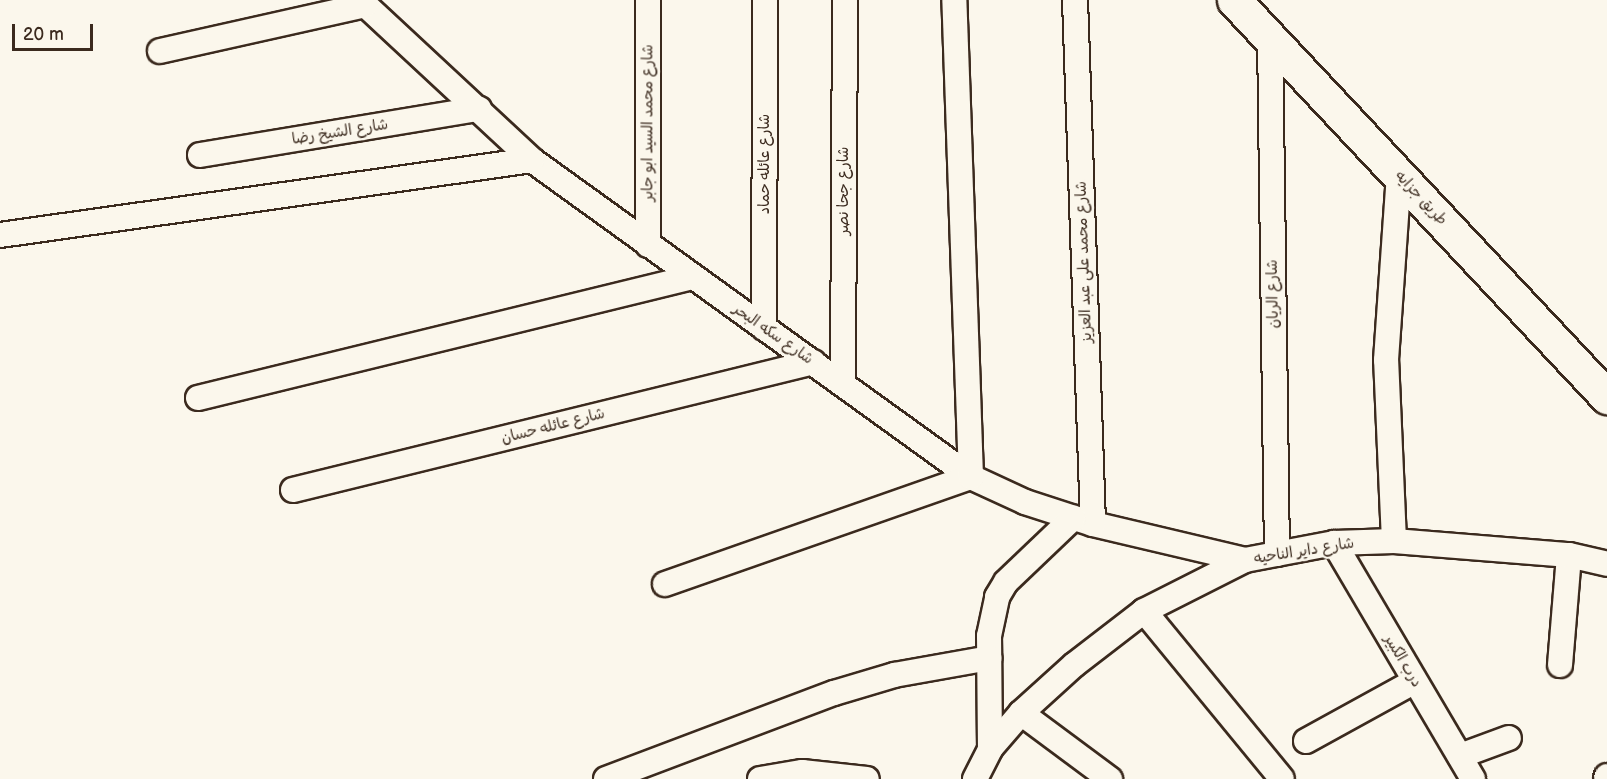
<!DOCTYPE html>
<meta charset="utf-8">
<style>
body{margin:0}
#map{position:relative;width:1607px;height:779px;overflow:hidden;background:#fbf7ec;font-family:"Balsamiq Sans","Playpen Sans Arabic",sans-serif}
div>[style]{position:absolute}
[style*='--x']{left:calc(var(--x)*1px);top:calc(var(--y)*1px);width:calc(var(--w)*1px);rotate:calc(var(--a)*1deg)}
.roads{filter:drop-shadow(2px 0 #3b2a1e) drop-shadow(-2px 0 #3b2a1e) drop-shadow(0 2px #3b2a1e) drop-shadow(0 -2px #3b2a1e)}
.street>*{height:24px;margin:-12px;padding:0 12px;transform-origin:12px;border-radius:12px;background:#fbf7ec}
.secondary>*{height:33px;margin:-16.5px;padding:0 16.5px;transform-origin:16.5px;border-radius:16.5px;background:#fbf7ec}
span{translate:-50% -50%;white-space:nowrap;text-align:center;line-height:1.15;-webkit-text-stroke:4.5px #fbf7ec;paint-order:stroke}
.street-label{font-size:15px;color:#3b2a1e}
.scale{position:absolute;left:12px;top:24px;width:81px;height:27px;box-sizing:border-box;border:3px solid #3b2a1e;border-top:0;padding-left:8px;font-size:18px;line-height:21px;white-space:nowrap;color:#3b2a1e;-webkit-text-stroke:4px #fbf7ec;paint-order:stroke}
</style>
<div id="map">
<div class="roads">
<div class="street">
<div style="--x:360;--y:0;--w:235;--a:42.9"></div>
<div style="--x:532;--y:160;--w:541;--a:35.83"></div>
<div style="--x:971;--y:477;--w:60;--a:24.8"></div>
<div style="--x:1025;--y:502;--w:71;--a:17.9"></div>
<div style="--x:1093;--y:524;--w:156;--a:13.3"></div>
<div style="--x:1075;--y:0;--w:524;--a:88.03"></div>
<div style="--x:1270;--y:35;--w:519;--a:89.23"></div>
<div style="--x:160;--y:51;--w:210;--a:-12.6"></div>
<div style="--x:200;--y:155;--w:283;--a:-9.4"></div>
<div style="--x:0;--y:235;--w:537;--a:-8.02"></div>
<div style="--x:648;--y:245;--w:245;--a:-90"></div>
<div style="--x:764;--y:328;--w:328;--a:-89.8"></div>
<div style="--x:843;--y:382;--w:382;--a:-89.7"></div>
<div style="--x:198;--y:398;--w:510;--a:-13.74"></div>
<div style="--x:293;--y:490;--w:536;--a:-13.8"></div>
<div style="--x:1394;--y:541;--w:181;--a:-92.5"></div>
<div style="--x:1386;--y:360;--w:187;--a:-86"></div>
<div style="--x:1334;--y:543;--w:274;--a:59.5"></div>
<div style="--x:665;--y:584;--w:324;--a:-19.3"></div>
<div style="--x:971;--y:477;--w:477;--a:-92"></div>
<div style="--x:1144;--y:611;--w:217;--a:50.6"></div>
<div style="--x:1560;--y:665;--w:110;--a:-85.3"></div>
<div style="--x:1021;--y:713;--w:111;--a:36.6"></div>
<div style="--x:1306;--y:741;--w:124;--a:-28.8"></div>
<div style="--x:990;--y:749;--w:113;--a:-90.5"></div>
<div style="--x:989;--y:636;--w:40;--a:-78"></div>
<div style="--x:997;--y:597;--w:17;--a:-59"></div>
<div style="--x:1006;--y:582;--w:93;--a:-43.7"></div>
<div style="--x:1460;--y:756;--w:52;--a:-20.2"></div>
<div style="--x:606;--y:779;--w:244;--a:-20.7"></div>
<div style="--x:834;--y:693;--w:63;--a:-16.7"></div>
<div style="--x:894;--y:675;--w:97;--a:-10.1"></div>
<div style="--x:760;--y:779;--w:43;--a:-9.5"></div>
<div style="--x:802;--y:772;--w:65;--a:6.1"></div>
<div style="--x:975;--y:779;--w:34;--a:-63"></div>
<div style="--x:990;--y:749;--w:48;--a:-49.3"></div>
<div style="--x:1021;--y:713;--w:72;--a:-42.2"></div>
<div style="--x:1074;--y:665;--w:88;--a:-37.6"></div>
<div style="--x:1144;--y:611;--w:113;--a:-26.8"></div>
<div style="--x:1245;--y:560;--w:91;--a:-10.8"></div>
<div style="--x:1334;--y:543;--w:60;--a:-1.9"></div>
<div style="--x:1394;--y:541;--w:176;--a:4.6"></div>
<div style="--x:1569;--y:555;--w:39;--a:13"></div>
<div style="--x:1606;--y:779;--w:3;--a:-72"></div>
</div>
<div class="secondary">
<div style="--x:1234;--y:0;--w:545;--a:46.79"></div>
</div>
</div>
<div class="street-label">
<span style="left:648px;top:123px;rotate:-90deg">شارع محمد السيد ابو جابر</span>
<span style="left:340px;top:132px;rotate:-9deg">شارع الشيخ رضا</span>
<span style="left:765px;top:164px;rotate:-90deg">شارع عائله حماد</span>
<span style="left:844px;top:191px;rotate:-90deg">شارع جحا نصر</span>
<span style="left:1421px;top:198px;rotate:47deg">طريق جزايه</span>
<span style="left:1084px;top:262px;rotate:-92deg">شارع محمد على عبد العزيز</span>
<span style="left:1273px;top:294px;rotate:-91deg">شارع الريان</span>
<span style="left:773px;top:334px;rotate:35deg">شارع سكه البحر</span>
<span style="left:553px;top:426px;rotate:-14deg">شارع عائله حسان</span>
<span style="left:1304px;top:551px;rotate:-9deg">شارع داير الناحيه</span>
<span style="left:1403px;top:661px;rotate:59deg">درب الكبير</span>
</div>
<div class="scale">20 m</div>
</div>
